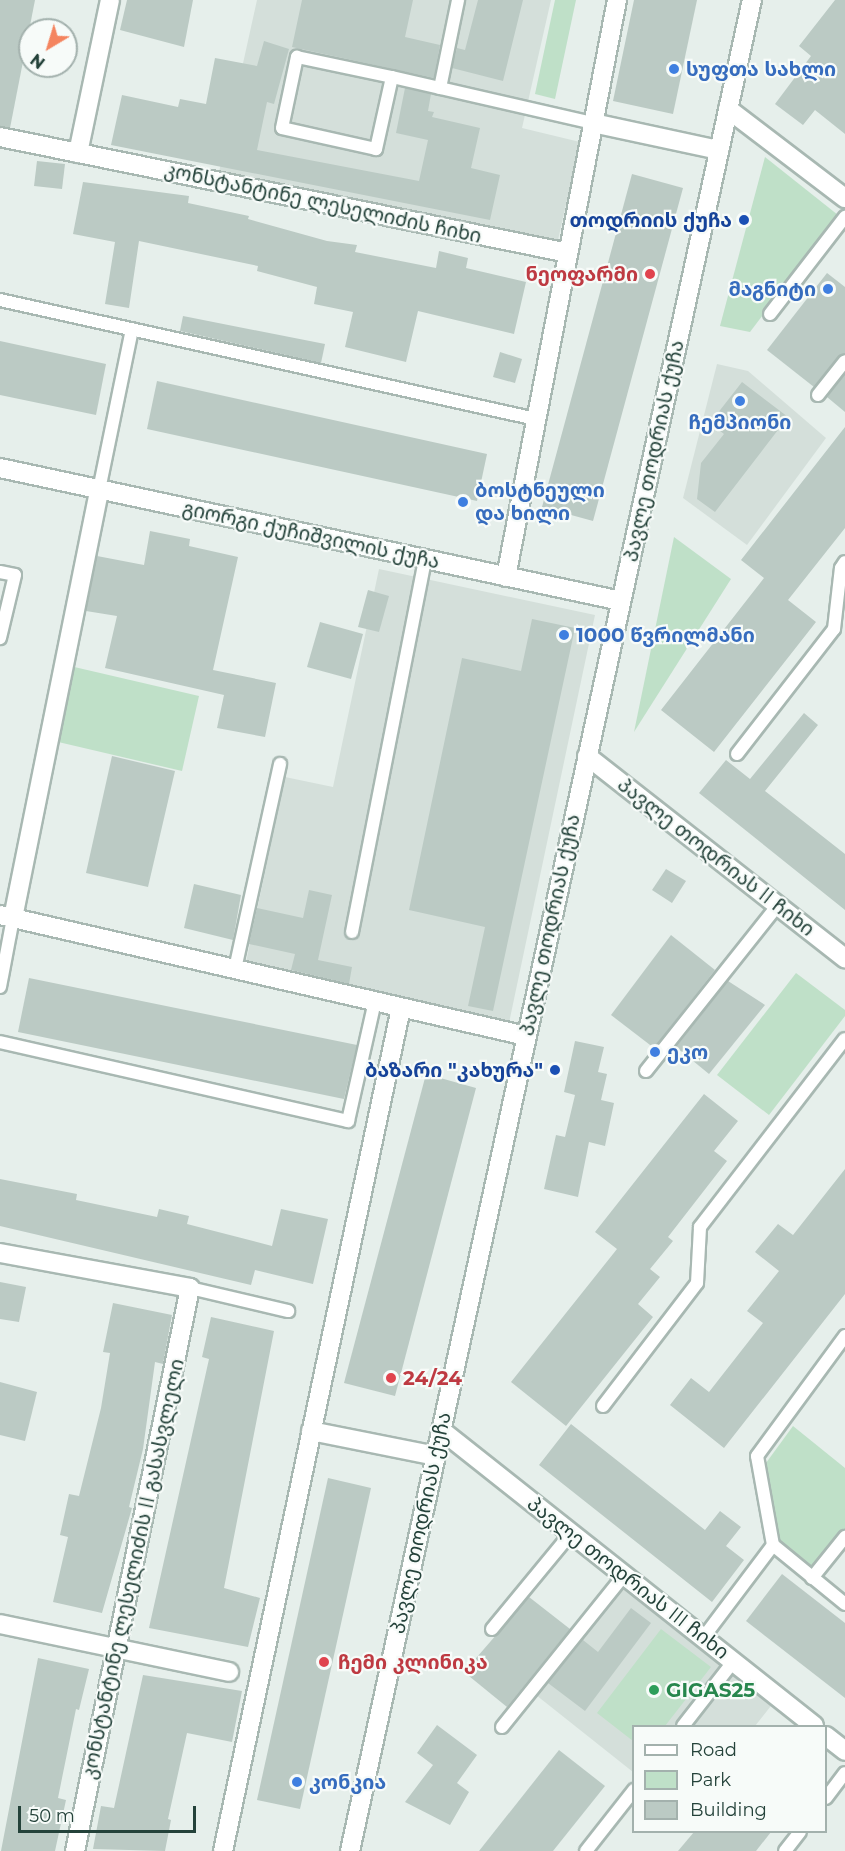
<!DOCTYPE html>
<meta charset="utf-8">
<style>
body{margin:0}
#map{position:relative;width:845px;height:1851px;overflow:hidden;background:#e6efeb;font-family:Montserrat,"Noto Sans Georgian",sans-serif}
div>[style]{position:absolute}
[style*='--x']{left:calc(var(--x)*1px);top:calc(var(--y)*1px);width:calc(var(--w)*1px);rotate:calc(var(--a)*1deg)}
.built>*{inset:0;background:#d4dfda}
.green>*{inset:0;background:#bfe0c8}
.building>*{inset:0;background:#bbcac4}
.roads{filter:drop-shadow(2px 0 #a8b8b2) drop-shadow(-2px 0 #a8b8b2) drop-shadow(0 2px #a8b8b2) drop-shadow(0 -2px #a8b8b2)}
.lane>*{height:12px;margin:-6px;padding:0 6px;transform-origin:6px;border-radius:6px;background:#fff}
.street>*{height:18px;margin:-9px;padding:0 9px;transform-origin:9px;border-radius:9px;background:#fff}
.secondary>*{height:18px;margin:-9px;padding:0 9px;transform-origin:9px;border-radius:9px;background:#fff}
.dots>*{width:16px;height:16px;translate:-50% -50%;box-sizing:border-box;border:3px solid #f7fbf9;border-radius:50%}
span{translate:-50% -50%;white-space:nowrap;text-align:center;line-height:1.15;-webkit-text-stroke:4.5px #f7fbf9;paint-order:stroke}
.shop-label{font-size:20px;color:#366cbe;font-weight:700}
.left{translate:0 -50%;text-align:left}
.right{translate:-100% -50%;text-align:right}
.street-label{font-size:20px;color:#24423a}
.transit-label{font-size:20px;color:#164399;font-weight:700}
.health-label{font-size:20px;color:#be3a42;font-weight:700}
.leisure-label{font-size:20px;color:#27864d;font-weight:700}
.legend{position:absolute;left:632px;top:1725px;width:195px;height:108px;box-sizing:border-box;background:#f7fbf9;border:2px solid #a3b1ad;margin:0;padding:8px 10px;list-style:none;font-size:18px;color:#24423a}
.legend li{display:flex;align-items:center;gap:12px;height:30px}
.legend b{width:30px;border:2px solid #a3b1ad}
.north{position:absolute;left:18px;top:18px;width:60px;height:60px;box-sizing:border-box;background:#f7fbf9;border:2px solid #a3b1ad;border-radius:50%;rotate:218deg;font-size:16px;font-weight:700;line-height:24px;text-align:center;color:#24423a}
.north::after{content:'';display:block;margin:auto;width:21px;height:27px;background:#f4845f;clip-path:polygon(50% 0,100% 100%,50% 72%,0 100%)}
.scale{position:absolute;left:18px;top:1806px;width:178px;height:27px;box-sizing:border-box;border:3px solid #24423a;border-top:0;padding-left:8px;font-size:18px;line-height:21px;white-space:nowrap;color:#24423a;-webkit-text-stroke:4px #f7fbf9;paint-order:stroke}
</style>
<div id="map">
<div class="built">
<div style="clip-path:polygon(257px 0,551px 0,522px 128px,580px 142px,556px 249px,219px 172px)"></div>
<div style="clip-path:polygon(717px 364px,748px 371px,826px 438px,747px 545px,683px 498px)"></div>
<div style="clip-path:polygon(379px 569px,595px 615px,509px 1023px,245px 967px,285px 777px,333px 787px)"></div>
<div style="clip-path:polygon(625px 1584px,774px 1702px,755px 1726px,634px 1726px,633px 1772px,536px 1695px)"></div>
</div>
<div class="green">
<div style="clip-path:polygon(555px 0,576px 0,555px 99px,535px 94px)"></div>
<div style="clip-path:polygon(765px 157px,838px 215px,750px 332px,720px 326px)"></div>
<div style="clip-path:polygon(674px 537px,731px 579px,634px 732px)"></div>
<div style="clip-path:polygon(70px 666px,199px 696px,182px 771px,54px 741px)"></div>
<div style="clip-path:polygon(796px 973px,845px 1010px,845px 1016px,769px 1115px,717px 1075px)"></div>
<div style="clip-path:polygon(793px 1426px,845px 1468px,845px 1533px,815px 1571px,780px 1542px,766px 1463px)"></div>
<div style="clip-path:polygon(661px 1629px,711px 1667px,665px 1726px,634px 1726px,633px 1741px,597px 1713px)"></div>
</div>
<div class="building">
<div style="clip-path:polygon(0 0,35px 0,10px 128px,0 126px)"></div>
<div style="clip-path:polygon(127px 0,193px 0,184px 47px,120px 30px)"></div>
<div style="clip-path:polygon(302px 0,413px 0,405px 37px,440px 45px,434px 78px,292px 47px)"></div>
<div style="clip-path:polygon(478px 0,523px 0,503px 81px,452px 68px,457px 48px,465px 50px)"></div>
<div style="clip-path:polygon(634px 0,697px 0,673px 114px,613px 101px)"></div>
<div style="clip-path:polygon(835px 0,845px 0,845px 134px,815px 110px,803px 125px,775px 104px,811px 56px,799px 46px)"></div>
<div style="clip-path:polygon(264px 41px,289px 49px,274px 104px,267px 102px,257px 150px,419px 181px,428px 140px,396px 133px,405px 88px,431px 94px,428px 111px,434px 112px,432px 117px,480px 128px,471px 168px,500px 175px,490px 220px,111px 145px,122px 95px,178px 107px,180px 99px,206px 104px,215px 58px,257px 66px)"></div>
<div style="clip-path:polygon(37px 161px,65px 164px,62px 189px,34px 186px)"></div>
<div style="clip-path:polygon(632px 174px,683px 188px,593px 521px,542px 507px)"></div>
<div style="clip-path:polygon(83px 182px,189px 196px,188px 203px,249px 216px,248px 219px,327px 241px,357px 245px,355px 252px,436px 268px,439px 251px,468px 258px,466px 268px,526px 282px,514px 334px,418px 311px,406px 362px,345px 347px,353px 312px,314px 304px,317px 287px,257px 271px,258px 266px,139px 241px,129px 308px,105px 304px,115px 242px,73px 234px)"></div>
<div style="clip-path:polygon(827px 273px,845px 287px,845px 353px,814px 387px,767px 350px)"></div>
<div style="clip-path:polygon(183px 316px,325px 344px,321px 363px,180px 331px)"></div>
<div style="clip-path:polygon(0 341px,106px 364px,96px 415px,0 395px)"></div>
<div style="clip-path:polygon(500px 352px,522px 359px,515px 383px,493px 377px)"></div>
<div style="clip-path:polygon(845px 374px,845px 412px,827px 397px)"></div>
<div style="clip-path:polygon(157px 381px,487px 454px,477px 501px,147px 429px)"></div>
<div style="clip-path:polygon(742px 382px,788px 417px,715px 512px,697px 499px,701px 463px,724px 434px,710px 423px)"></div>
<div style="clip-path:polygon(845px 427px,845px 528px,788px 600px,816px 622px,714px 752px,661px 710px,764px 578px,741px 560px)"></div>
<div style="clip-path:polygon(150px 531px,190px 539px,189px 546px,238px 557px,213px 670px,276px 683px,265px 737px,217px 728px,224px 695px,105px 668px,117px 616px,86px 611px,97px 556px,144px 565px)"></div>
<div style="clip-path:polygon(368px 590px,389px 596px,379px 632px,358px 627px)"></div>
<div style="clip-path:polygon(532px 619px,575px 628px,493px 1011px,468px 1006px,485px 927px,409px 910px,462px 658px,521px 671px)"></div>
<div style="clip-path:polygon(320px 622px,363px 634px,351px 679px,307px 667px)"></div>
<div style="clip-path:polygon(804px 713px,818px 725px,765px 791px,845px 854px,845px 910px,699px 793px,726px 760px,750px 779px)"></div>
<div style="clip-path:polygon(112px 756px,175px 771px,148px 887px,86px 873px)"></div>
<div style="clip-path:polygon(666px 869px,686px 881px,672px 903px,652px 890px)"></div>
<div style="clip-path:polygon(194px 884px,241px 895px,233px 940px,184px 928px)"></div>
<div style="clip-path:polygon(309px 890px,332px 895px,318px 960px,352px 967px,349px 984px,291px 970px,295px 954px,249px 944px,257px 908px,303px 918px)"></div>
<div style="clip-path:polygon(671px 935px,715px 970px,654px 1048px,611px 1015px)"></div>
<div style="clip-path:polygon(29px 978px,357px 1045px,344px 1099px,18px 1032px)"></div>
<div style="clip-path:polygon(728px 981px,765px 1005px,709px 1074px,676px 1047px)"></div>
<div style="clip-path:polygon(575px 1041px,604px 1047px,598px 1072px,607px 1074px,601px 1100px,614px 1103px,605px 1146px,589px 1142px,578px 1197px,544px 1189px,556px 1135px,565px 1137px,575px 1095px,564px 1092px)"></div>
<div style="clip-path:polygon(426px 1074px,476px 1088px,395px 1396px,344px 1383px)"></div>
<div style="clip-path:polygon(704px 1094px,738px 1121px,714px 1151px,727px 1161px,668px 1237px,673px 1241px,650px 1269px,660px 1277px,638px 1304px,653px 1317px,566px 1426px,511px 1382px,617px 1249px,595px 1232px)"></div>
<div style="clip-path:polygon(845px 1169px,845px 1294px,724px 1448px,670px 1405px,691px 1378px,709px 1392px,763px 1323px,747px 1311px,779px 1271px,755px 1252px,778px 1224px,793px 1235px)"></div>
<div style="clip-path:polygon(0 1179px,77px 1194px,76px 1200px,157px 1217px,159px 1209px,189px 1216px,187px 1224px,272px 1246px,281px 1209px,328px 1219px,313px 1284px,255px 1270px,251px 1285px,0 1226px)"></div>
<div style="clip-path:polygon(0 1282px,26px 1287px,19px 1322px,0 1319px)"></div>
<div style="clip-path:polygon(113px 1303px,172px 1315px,163px 1364px,155px 1362px,143px 1449px,129px 1507px,132px 1508px,102px 1613px,53px 1602px,68px 1537px,60px 1535px,69px 1494px,79px 1496px,101px 1408px,110px 1353px,103px 1352px)"></div>
<div style="clip-path:polygon(211px 1317px,274px 1331px,224px 1588px,260px 1598px,248px 1647px,149px 1628px,209px 1359px,202px 1357px)"></div>
<div style="clip-path:polygon(0 1382px,37px 1392px,25px 1441px,0 1435px)"></div>
<div style="clip-path:polygon(571px 1424px,705px 1530px,720px 1511px,741px 1527px,726px 1546px,744px 1560px,712px 1602px,539px 1465px)"></div>
<div style="clip-path:polygon(328px 1478px,371px 1488px,300px 1809px,257px 1800px)"></div>
<div style="clip-path:polygon(782px 1574px,845px 1623px,845px 1698px,746px 1621px)"></div>
<div style="clip-path:polygon(529px 1597px,570px 1629px,507px 1707px,464px 1672px)"></div>
<div style="clip-path:polygon(631px 1608px,651px 1623px,585px 1711px,548px 1683px,583px 1640px,598px 1652px)"></div>
<div style="clip-path:polygon(38px 1658px,89px 1669px,79px 1710px,76px 1709px,58px 1798px,66px 1800px,55px 1851px,1px 1851px)"></div>
<div style="clip-path:polygon(143px 1675px,242px 1691px,232px 1742px,187px 1733px,168px 1819px,171px 1820px,165px 1851px,93px 1849px,101px 1806px,114px 1808px)"></div>
<div style="clip-path:polygon(437px 1725px,477px 1755px,457px 1783px,469px 1792px,450px 1825px,405px 1802px,433px 1765px,417px 1753px)"></div>
<div style="clip-path:polygon(559px 1750px,605px 1786px,553px 1851px,479px 1851px)"></div>
<div style="clip-path:polygon(694px 1832px,771px 1832px,756px 1851px,678px 1851px)"></div>
</div>
<div class="roads">
<div class="lane">
<div style="--x:392;--y:77;--w:74;--a:102.5"></div>
<div style="--x:376;--y:149;--w:96;--a:-167.4"></div>
<div style="--x:282;--y:128;--w:73;--a:-78.1"></div>
<div style="--x:297;--y:57;--w:97;--a:11.9"></div>
<div style="--x:392;--y:77;--w:206;--a:12.9"></div>
<div style="--x:440;--y:88;--w:90;--a:-78.4"></div>
<div style="--x:0;--y:300;--w:549;--a:12.52"></div>
<div style="--x:770;--y:314;--w:123;--a:-52.3"></div>
<div style="--x:818;--y:395;--w:43;--a:-51.5"></div>
<div style="--x:99;--y:490;--w:164;--a:-78.4"></div>
<div style="--x:0;--y:572;--w:15;--a:11"></div>
<div style="--x:15;--y:575;--w:65;--a:103.4"></div>
<div style="--x:737;--y:754;--w:158;--a:-52.2"></div>
<div style="--x:834;--y:629;--w:61;--a:-83.5"></div>
<div style="--x:841;--y:568;--w:7;--a:-56"></div>
<div style="--x:352;--y:932;--w:380;--a:-78.9"></div>
<div style="--x:235;--y:969;--w:210;--a:-77.6"></div>
<div style="--x:0;--y:987;--w:70;--a:-79.3"></div>
<div style="--x:0;--y:1042;--w:357;--a:12.8"></div>
<div style="--x:348;--y:1121;--w:123;--a:-77.3"></div>
<div style="--x:646;--y:1071;--w:212;--a:-51.5"></div>
<div style="--x:190;--y:1288;--w:101;--a:13.2"></div>
<div style="--x:603;--y:1406;--w:155;--a:-52.6"></div>
<div style="--x:697;--y:1283;--w:56;--a:-86.9"></div>
<div style="--x:700;--y:1227;--w:237;--a:-52.4"></div>
<div style="--x:773;--y:1545;--w:93;--a:39.3"></div>
<div style="--x:812;--y:1578;--w:53;--a:-51.2"></div>
<div style="--x:492;--y:1629;--w:124;--a:-50.5"></div>
<div style="--x:703;--y:1638;--w:116;--a:-53"></div>
<div style="--x:773;--y:1545;--w:90;--a:-100.2"></div>
<div style="--x:757;--y:1456;--w:149;--a:-53.7"></div>
<div style="--x:683;--y:1726;--w:81;--a:-52"></div>
<div style="--x:502;--y:1727;--w:195;--a:-51.2"></div>
<div style="--x:826;--y:1798;--w:31;--a:-53"></div>
<div style="--x:586;--y:1851;--w:78;--a:-51.8"></div>
<div style="--x:785;--y:1851;--w:24;--a:-52"></div>
</div>
<div class="street">
<div style="--x:728;--y:109;--w:147;--a:37.3"></div>
<div style="--x:593;--y:123;--w:129;--a:12.1"></div>
<div style="--x:0;--y:137;--w:580;--a:11.54"></div>
<div style="--x:78;--y:153;--w:156;--a:-78.2"></div>
<div style="--x:506;--y:577;--w:588;--a:-79.11"></div>
<div style="--x:587;--y:756;--w:328;--a:38.1"></div>
<div style="--x:0;--y:915;--w:540;--a:12.95"></div>
<div style="--x:13;--y:918;--w:437;--a:-78.6"></div>
<div style="--x:0;--y:1253;--w:193;--a:10.4"></div>
<div style="--x:190;--y:1288;--w:575;--a:101.54"></div>
<div style="--x:441;--y:1430;--w:476;--a:38.4"></div>
<div style="--x:311;--y:1431;--w:127;--a:11.3"></div>
<div style="--x:0;--y:1624;--w:234;--a:11.8"></div>
<div style="--x:826;--y:1736;--w:24;--a:38"></div>
<div style="--x:223;--y:1851;--w:862;--a:-78.08"></div>
</div>
<div class="secondary">
<div style="--x:0;--y:468;--w:635;--a:12.09"></div>
<div style="--x:350;--y:1851;--w:1894;--a:-77.75"></div>
</div>
</div>
<div class="dots">
<div style="left:674px;top:69px;background:#3f7fe0"></div>
<div style="left:744px;top:220px;background:#1a4fb4"></div>
<div style="left:650px;top:274px;background:#e0444e"></div>
<div style="left:828px;top:289px;background:#3f7fe0"></div>
<div style="left:740px;top:401px;background:#3f7fe0"></div>
<div style="left:463px;top:502px;background:#3f7fe0"></div>
<div style="left:564px;top:635px;background:#3f7fe0"></div>
<div style="left:655px;top:1052px;background:#3f7fe0"></div>
<div style="left:555px;top:1070px;background:#1a4fb4"></div>
<div style="left:391px;top:1378px;background:#e0444e"></div>
<div style="left:324px;top:1662px;background:#e0444e"></div>
<div style="left:654px;top:1690px;background:#2e9e5b"></div>
<div style="left:297px;top:1782px;background:#3f7fe0"></div>
</div>
<div class="shop-label">
<span class="left" style="left:686px;top:69px">სუფთა სახლი</span>
<span class="right" style="left:816px;top:289px">მაგნიტი</span>
<span style="left:740px;top:422px">ჩემპიონი</span>
<span class="left" style="left:475px;top:502px">ბოსტნეული<br>და ხილი</span>
<span class="left" style="left:576px;top:635px">1000 წვრილმანი</span>
<span class="left" style="left:667px;top:1052px">ეკო</span>
<span class="left" style="left:309px;top:1782px">კონკია</span>
</div>
<div class="street-label">
<span style="left:323px;top:203px;rotate:12deg">კონსტანტინე ლესელიძის ჩიხი</span>
<span style="left:654px;top:451px;rotate:-78deg">პავლე თოდრიას ქუჩა</span>
<span style="left:311px;top:535px;rotate:12deg">გიორგი ქუჩიშვილის ქუჩა</span>
<span style="left:716px;top:857px;rotate:38deg">პავლე თოდრიას II ჩიხი</span>
<span style="left:550px;top:925px;rotate:-78deg">პავლე თოდრიას ქუჩა</span>
<span style="left:421px;top:1523px;rotate:-78deg">პავლე თოდრიას ქუჩა</span>
<span style="left:133px;top:1569px;rotate:-78deg">კონსტანტინე ლესელიძის II გასასვლელი</span>
<span style="left:628px;top:1578px;rotate:38deg">პავლე თოდრიას III ჩიხი</span>
</div>
<div class="transit-label">
<span class="right" style="left:732px;top:220px">თოდრიის ქუჩა</span>
<span class="right" style="left:543px;top:1070px">ბაზარი "კახურა"</span>
</div>
<div class="health-label">
<span class="right" style="left:638px;top:274px">ნეოფარმი</span>
<span class="left" style="left:403px;top:1378px">24/24</span>
<span class="left" style="left:338px;top:1662px">ჩემი კლინიკა</span>
</div>
<div class="leisure-label">
<span class="left" style="left:666px;top:1690px">GIGAS25</span>
</div>
<ul class="legend">
<li><b style="height:8px;background:#fff"></b>Road</li>
<li><b style="height:16px;background:#bfe0c8"></b>Park</li>
<li><b style="height:16px;background:#bbcac4"></b>Building</li>
</ul>
<div class="north">N</div>
<div class="scale">50 m</div>
</div>
